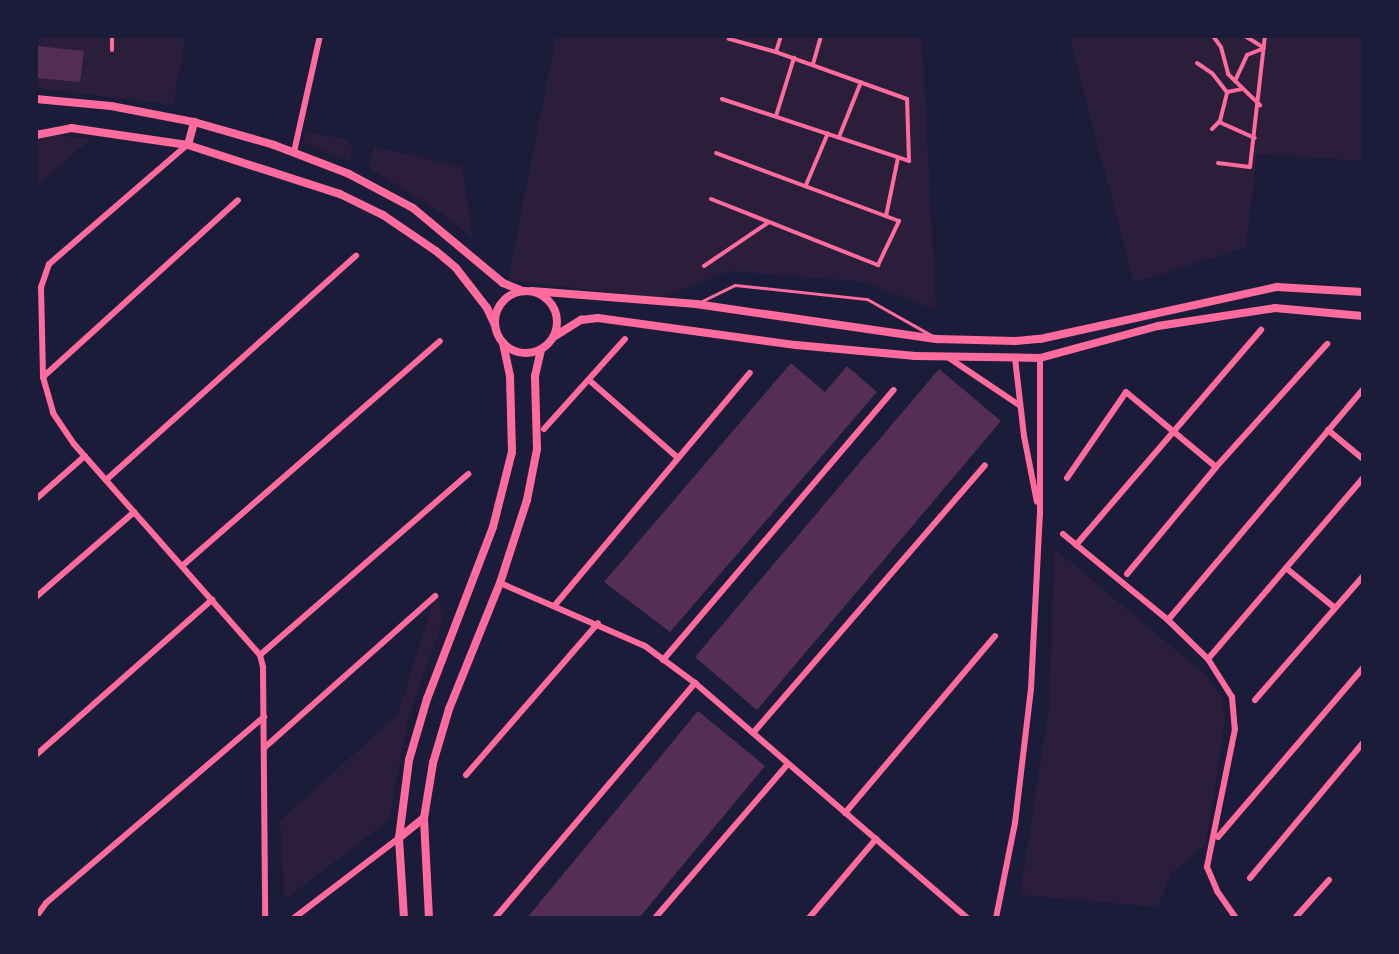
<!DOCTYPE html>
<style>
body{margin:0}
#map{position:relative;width:1399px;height:954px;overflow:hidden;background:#1b1b3a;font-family:"Fira Sans Condensed",sans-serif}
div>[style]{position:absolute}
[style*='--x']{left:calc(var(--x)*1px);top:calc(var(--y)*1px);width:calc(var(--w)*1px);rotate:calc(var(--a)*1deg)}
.green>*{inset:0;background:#2a1e3b}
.building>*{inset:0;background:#542f53}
.service>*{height:3px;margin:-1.5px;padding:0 1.5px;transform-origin:1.5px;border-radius:1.5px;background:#ff6b9d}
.pedestrian>*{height:4px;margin:-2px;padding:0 2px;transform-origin:2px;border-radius:2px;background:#ff6b9d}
.minor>*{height:6px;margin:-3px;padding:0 3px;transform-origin:3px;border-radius:3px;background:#ff6b9d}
.secondary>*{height:8px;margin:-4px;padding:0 4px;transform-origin:4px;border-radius:4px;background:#ff6b9d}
.secondary>.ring{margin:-4px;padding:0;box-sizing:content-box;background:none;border:8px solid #ff6b9d;border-radius:50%}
span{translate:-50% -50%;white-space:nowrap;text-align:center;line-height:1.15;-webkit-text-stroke:7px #1b1b3a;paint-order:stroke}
.frame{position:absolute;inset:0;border:38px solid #1b1b3a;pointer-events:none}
</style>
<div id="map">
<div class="green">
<div style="clip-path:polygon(36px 36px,186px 36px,173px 105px,36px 88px)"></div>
<div style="clip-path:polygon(556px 36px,922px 36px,936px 310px,864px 282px,730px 271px,660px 298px,508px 280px)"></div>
<div style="clip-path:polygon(1069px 36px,1363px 36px,1363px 161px,1257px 154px,1246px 247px,1134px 283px)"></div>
<div style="clip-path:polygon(306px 132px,345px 139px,353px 149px,350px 161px,303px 143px)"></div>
<div style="clip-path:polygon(57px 135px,91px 139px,36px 186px,36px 138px)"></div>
<div style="clip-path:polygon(374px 146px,462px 167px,473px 239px,443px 214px,368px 167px)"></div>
<div style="clip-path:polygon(1054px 548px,1209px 678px,1222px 700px,1225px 721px,1206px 844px,1171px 874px,1158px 907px,1020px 895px,1050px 701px)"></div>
<div style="clip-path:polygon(435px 596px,445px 614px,408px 719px,389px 820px,285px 900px,280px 821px,398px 714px)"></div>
</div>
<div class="building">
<div style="clip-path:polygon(36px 46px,84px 51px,80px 82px,36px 78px)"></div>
<div style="clip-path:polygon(791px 363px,825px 392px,847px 366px,877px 392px,670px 632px,604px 582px)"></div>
<div style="clip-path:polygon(939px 369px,1001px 421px,757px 710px,695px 657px)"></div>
<div style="clip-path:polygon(698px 711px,765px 766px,639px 918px,527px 918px)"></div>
</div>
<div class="service">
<div style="--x:700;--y:302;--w:39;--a:-26"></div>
<div style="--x:735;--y:285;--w:133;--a:6.1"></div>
<div style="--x:867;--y:299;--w:73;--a:29.4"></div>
</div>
<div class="pedestrian">
<div style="--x:1213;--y:36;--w:14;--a:54"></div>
<div style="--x:1221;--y:47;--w:28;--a:75"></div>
<div style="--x:1228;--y:74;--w:45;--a:44.1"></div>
<div style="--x:1245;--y:36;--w:22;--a:32"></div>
<div style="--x:112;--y:50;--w:14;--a:-90"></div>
<div style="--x:776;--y:52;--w:17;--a:-73"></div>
<div style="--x:1197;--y:63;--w:18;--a:34"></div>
<div style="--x:1212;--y:73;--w:24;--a:52"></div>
<div style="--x:813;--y:64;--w:29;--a:-74"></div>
<div style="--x:1235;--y:81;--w:29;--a:-65"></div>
<div style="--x:1247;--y:55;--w:18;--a:-22"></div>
<div style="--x:722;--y:99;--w:197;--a:18.3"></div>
<div style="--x:909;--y:161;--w:62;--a:-91.8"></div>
<div style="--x:907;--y:99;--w:139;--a:-160.3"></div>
<div style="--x:776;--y:52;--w:49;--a:-164.5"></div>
<div style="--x:776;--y:116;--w:61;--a:-72.8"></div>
<div style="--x:1219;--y:122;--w:39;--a:24"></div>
<div style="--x:1212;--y:129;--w:11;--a:-45"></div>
<div style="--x:1220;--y:121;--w:30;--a:-76"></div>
<div style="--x:1227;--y:92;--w:15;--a:-11"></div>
<div style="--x:839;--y:137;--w:59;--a:-68.2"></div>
<div style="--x:1218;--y:163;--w:32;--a:7"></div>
<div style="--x:1250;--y:167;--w:132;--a:-83.5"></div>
<div style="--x:806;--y:185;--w:56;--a:-67.1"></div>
<div style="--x:711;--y:199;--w:180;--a:21.6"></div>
<div style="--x:878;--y:265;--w:49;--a:-64.5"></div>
<div style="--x:899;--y:221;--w:195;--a:-159.6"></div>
<div style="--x:886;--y:216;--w:59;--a:-78.3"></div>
<div style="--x:704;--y:266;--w:78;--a:-34.1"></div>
</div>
<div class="minor">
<div style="--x:187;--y:145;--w:182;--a:139.2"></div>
<div style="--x:49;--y:264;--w:24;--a:109"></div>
<div style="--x:41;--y:287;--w:90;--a:88.7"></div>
<div style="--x:43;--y:377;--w:37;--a:74"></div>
<div style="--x:53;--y:413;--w:37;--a:56"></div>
<div style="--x:74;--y:444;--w:281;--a:48.6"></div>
<div style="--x:260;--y:655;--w:12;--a:76"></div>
<div style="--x:263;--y:667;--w:251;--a:89.5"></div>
<div style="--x:294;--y:152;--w:119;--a:-77.4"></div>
<div style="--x:949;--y:358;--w:84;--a:33.9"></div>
<div style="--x:1015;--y:358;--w:79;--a:83.4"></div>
<div style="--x:1024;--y:436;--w:67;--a:78.9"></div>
<div style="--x:43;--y:377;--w:263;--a:-42.2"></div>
<div style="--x:589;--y:380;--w:118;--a:41.2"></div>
<div style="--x:544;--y:429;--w:121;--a:-48"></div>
<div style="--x:1328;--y:430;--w:45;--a:39.6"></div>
<div style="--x:1067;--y:478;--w:104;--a:-55.5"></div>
<div style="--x:1126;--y:392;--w:117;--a:39.8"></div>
<div style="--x:106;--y:480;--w:336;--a:-41.9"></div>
<div style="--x:36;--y:499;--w:65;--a:-41.3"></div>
<div style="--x:1063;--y:534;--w:136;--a:39.3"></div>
<div style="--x:1168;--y:620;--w:56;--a:44.3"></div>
<div style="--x:1208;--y:659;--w:45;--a:57.7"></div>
<div style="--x:1232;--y:697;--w:32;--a:85"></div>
<div style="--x:1235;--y:729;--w:141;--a:101.5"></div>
<div style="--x:1207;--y:867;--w:26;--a:67"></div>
<div style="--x:1217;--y:891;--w:33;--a:55"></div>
<div style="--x:1076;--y:545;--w:284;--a:-49.3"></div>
<div style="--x:182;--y:566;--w:342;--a:-41.1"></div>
<div style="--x:1286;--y:568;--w:63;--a:39.2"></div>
<div style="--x:1127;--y:574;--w:139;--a:-50.2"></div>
<div style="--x:1216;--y:467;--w:166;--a:-47.9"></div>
<div style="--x:500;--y:583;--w:158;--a:23.5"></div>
<div style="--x:645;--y:646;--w:62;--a:36.5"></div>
<div style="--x:695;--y:683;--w:359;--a:40.8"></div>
<div style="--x:36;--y:597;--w:130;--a:-40.9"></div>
<div style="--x:555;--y:605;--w:303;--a:-50"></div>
<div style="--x:1168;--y:620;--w:302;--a:-49.8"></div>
<div style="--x:260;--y:655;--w:276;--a:-41"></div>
<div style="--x:1208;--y:659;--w:238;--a:-49.4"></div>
<div style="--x:663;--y:660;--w:355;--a:-49.5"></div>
<div style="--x:1255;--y:700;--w:164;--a:-48.9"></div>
<div style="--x:753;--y:733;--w:354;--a:-49.1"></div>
<div style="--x:264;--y:748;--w:229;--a:-41.6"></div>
<div style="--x:36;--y:755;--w:235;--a:-41.4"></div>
<div style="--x:466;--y:775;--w:201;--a:-49"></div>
<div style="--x:845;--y:813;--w:232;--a:-49.7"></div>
<div style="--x:1218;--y:837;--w:223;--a:-49.4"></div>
<div style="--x:1250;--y:878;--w:176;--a:-50.1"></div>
<div style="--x:36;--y:917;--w:17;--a:-54"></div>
<div style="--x:46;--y:903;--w:287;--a:-40.5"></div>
<div style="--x:294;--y:918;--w:132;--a:-37.3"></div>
<div style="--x:495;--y:918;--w:309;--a:-49.6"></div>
<div style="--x:655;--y:918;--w:203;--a:-49.2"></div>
<div style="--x:809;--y:918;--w:104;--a:-49.7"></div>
<div style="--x:996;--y:918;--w:97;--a:-78.7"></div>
<div style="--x:1015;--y:823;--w:135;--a:-83.2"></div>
<div style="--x:1031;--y:689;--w:175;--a:-87.1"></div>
<div style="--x:1040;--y:514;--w:156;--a:-90"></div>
<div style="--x:1295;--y:918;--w:51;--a:-48.2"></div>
</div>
<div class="secondary">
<div style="--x:36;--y:99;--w:75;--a:5.3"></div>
<div style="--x:111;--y:106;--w:85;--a:10.9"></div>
<div style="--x:194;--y:122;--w:83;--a:16"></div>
<div style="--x:274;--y:145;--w:80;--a:21.1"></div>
<div style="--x:349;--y:174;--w:72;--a:28"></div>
<div style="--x:413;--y:208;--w:117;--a:39.8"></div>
<div style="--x:503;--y:283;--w:22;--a:22"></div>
<div style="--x:36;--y:135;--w:36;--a:-11"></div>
<div style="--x:71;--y:128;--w:118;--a:8.3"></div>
<div style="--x:188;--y:145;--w:160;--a:17.9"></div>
<div style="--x:340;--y:194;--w:48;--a:26"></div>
<div style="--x:383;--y:215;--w:64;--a:34.2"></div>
<div style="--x:436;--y:251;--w:26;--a:40"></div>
<div style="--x:456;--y:268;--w:51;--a:52.2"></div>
<div style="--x:487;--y:308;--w:19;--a:65"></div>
<div style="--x:188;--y:145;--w:24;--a:-75"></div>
<div class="ring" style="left:495px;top:291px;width:54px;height:54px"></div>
<div style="--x:532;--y:291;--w:165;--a:4.5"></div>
<div style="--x:696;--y:304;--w:244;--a:8.3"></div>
<div style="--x:937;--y:339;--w:78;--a:1.5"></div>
<div style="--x:1015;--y:341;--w:25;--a:-5"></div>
<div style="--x:1040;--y:339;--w:243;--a:-12.4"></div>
<div style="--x:1277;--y:287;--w:86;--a:3.3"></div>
<div style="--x:555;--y:336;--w:31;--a:-32"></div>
<div style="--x:581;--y:320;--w:17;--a:-7"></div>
<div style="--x:598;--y:318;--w:200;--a:7.8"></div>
<div style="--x:796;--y:345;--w:120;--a:5.3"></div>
<div style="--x:915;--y:356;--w:125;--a:0.9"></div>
<div style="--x:1040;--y:358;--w:122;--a:-15.2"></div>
<div style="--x:1158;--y:326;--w:118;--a:-8.7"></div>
<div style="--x:1275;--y:308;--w:88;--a:5.2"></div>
<div style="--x:399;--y:838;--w:32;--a:-39"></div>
<div style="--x:404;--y:918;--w:80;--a:-93.6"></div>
<div style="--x:399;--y:838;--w:79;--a:-82.7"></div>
<div style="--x:409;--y:760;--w:64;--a:-73.6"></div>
<div style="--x:427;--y:699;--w:184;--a:-69"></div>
<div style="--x:493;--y:527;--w:77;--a:-75.8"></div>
<div style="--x:512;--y:452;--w:76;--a:-91.5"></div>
<div style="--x:510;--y:376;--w:34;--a:-102"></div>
<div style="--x:429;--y:918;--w:100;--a:-92.9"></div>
<div style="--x:424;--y:818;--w:56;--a:-80.7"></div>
<div style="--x:433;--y:763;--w:56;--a:-73.5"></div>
<div style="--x:449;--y:709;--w:136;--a:-68"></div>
<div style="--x:500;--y:583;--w:87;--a:-72"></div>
<div style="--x:527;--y:500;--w:52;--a:-78.9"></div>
<div style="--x:537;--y:449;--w:73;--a:-91.6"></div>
<div style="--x:535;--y:376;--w:26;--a:-77"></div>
</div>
<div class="frame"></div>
</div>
